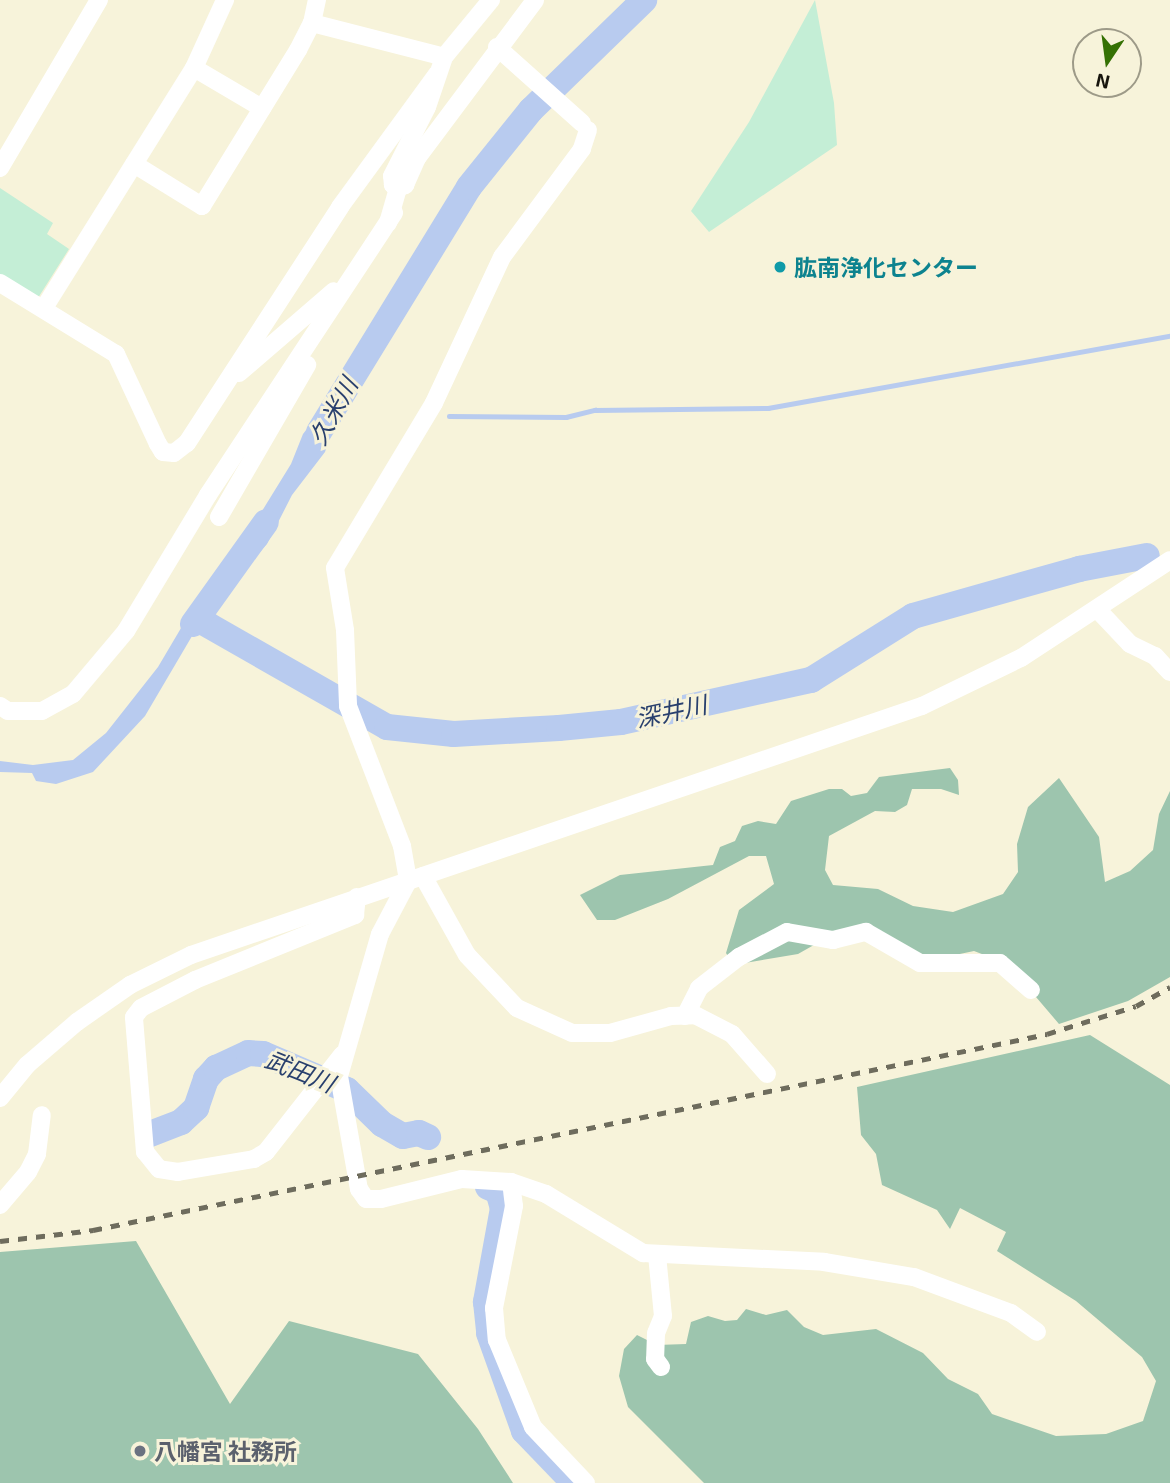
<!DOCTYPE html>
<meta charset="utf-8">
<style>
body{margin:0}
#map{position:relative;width:1170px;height:1483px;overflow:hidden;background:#f7f3da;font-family:"Exo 2","Noto Sans JP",sans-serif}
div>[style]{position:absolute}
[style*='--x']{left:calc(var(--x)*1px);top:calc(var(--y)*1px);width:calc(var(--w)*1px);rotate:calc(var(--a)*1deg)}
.green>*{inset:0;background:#c4eed6}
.forest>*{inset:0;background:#9dc5ae}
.water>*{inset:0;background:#b8cbef}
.stream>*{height:4.5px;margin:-2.25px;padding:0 2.25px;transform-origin:2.25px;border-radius:2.25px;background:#b8cbef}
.river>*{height:26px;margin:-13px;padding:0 13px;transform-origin:13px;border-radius:13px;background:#b8cbef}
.minor>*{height:18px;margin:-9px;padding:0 9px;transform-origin:9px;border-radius:9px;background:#fff}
.rail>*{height:4.5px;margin-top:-2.25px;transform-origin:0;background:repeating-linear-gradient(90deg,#6e6c5d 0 9px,transparent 0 18px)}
.dots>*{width:19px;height:19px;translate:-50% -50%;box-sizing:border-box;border:4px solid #f7f3da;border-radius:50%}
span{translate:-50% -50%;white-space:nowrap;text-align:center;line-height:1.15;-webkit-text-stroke:6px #f7f3da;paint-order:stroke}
.culture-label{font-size:23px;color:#0d838f;font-weight:700}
.left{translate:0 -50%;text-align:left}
.worship-label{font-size:23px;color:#5b616d;font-weight:700}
.water-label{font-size:24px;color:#29406e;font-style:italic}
.north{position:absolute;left:1072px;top:28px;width:70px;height:70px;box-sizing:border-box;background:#f7f3da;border:2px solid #9d9a88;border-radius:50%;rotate:193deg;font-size:19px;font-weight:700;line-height:28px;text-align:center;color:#17150d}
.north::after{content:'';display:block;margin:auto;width:24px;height:32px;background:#357104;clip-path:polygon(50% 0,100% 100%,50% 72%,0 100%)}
</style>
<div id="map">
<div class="green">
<div style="clip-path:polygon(815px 0,834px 103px,837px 145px,709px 232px,691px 211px,749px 122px)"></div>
<div style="clip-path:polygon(0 188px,53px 223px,47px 234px,69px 249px,38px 298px,0 277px)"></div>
</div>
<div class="forest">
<div style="clip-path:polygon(950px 768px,958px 780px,959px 795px,941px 789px,912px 789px,907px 805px,895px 812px,875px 811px,829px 836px,825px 870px,833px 885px,878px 889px,913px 906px,953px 912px,1003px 894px,1018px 872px,1017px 844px,1028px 807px,1059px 778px,1099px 837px,1105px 882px,1130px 871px,1153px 850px,1159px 814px,1170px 791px,1170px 977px,1128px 1001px,1059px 1024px,1008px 964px,974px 951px,936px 959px,914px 956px,883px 932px,828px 937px,798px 954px,733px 965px,726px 953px,739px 910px,774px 884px,766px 856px,749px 856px,668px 899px,615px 920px,597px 920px,580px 895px,620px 875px,713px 865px,720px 847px,735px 841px,742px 826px,758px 821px,776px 824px,791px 801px,829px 789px,842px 789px,851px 796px,867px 793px,879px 777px)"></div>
<div style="clip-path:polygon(1090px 1035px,1170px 1085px,1170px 1483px,704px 1483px,628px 1407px,619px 1376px,624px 1349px,637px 1335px,657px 1345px,686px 1344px,691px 1322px,708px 1316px,725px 1321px,737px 1320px,746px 1309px,766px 1315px,787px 1310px,804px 1327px,823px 1335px,876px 1329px,923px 1353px,948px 1379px,978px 1394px,992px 1414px,1056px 1436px,1106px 1434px,1143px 1421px,1156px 1381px,1142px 1357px,1076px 1301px,997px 1251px,1006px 1232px,960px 1208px,950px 1229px,937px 1210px,882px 1185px,876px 1154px,861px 1135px,857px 1087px)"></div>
<div style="clip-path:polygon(136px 1241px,230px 1404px,289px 1321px,418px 1354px,478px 1429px,513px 1483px,0 1483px,0 1252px)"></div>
</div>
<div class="water">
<div style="clip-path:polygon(333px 395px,338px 411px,325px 452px,292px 495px,267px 544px,210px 609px,236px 633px,228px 644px,195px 631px,145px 716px,93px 772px,56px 784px,36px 781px,32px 773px,0 772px,0 761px,33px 765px,73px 760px,106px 733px,158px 667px,184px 623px,244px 565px,245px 532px,254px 524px,291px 464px,303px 434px)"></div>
</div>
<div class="stream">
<div style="--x:449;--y:416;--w:117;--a:0.5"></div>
<div style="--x:566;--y:417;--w:30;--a:-14"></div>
<div style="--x:595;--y:410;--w:173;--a:-0.7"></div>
<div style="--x:768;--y:408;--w:408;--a:-10.2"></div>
</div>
<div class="river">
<div style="--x:319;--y:432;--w:287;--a:-58.5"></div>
<div style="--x:469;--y:187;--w:99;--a:-51.2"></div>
<div style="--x:531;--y:110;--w:158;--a:-44.2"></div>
<div style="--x:201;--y:621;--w:214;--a:29.7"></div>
<div style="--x:387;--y:727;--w:67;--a:6"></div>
<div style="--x:454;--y:734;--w:105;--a:-3.3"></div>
<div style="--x:559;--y:728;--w:62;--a:-5.5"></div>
<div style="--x:621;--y:722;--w:195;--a:-12.5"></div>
<div style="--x:811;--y:680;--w:120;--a:-32.1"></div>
<div style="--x:913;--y:616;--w:173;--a:-15.8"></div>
<div style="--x:1079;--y:569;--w:69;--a:-10.8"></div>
<div style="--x:193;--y:624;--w:125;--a:-54.4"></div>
<div style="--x:150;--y:1134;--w:33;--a:-21"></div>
<div style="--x:181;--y:1122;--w:21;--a:-43"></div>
<div style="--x:196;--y:1108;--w:31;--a:-71"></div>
<div style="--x:206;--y:1079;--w:15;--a:-48"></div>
<div style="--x:216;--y:1068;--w:35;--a:-25"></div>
<div style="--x:248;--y:1053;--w:15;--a:4"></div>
<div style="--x:263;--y:1054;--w:91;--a:23.2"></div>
<div style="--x:347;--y:1090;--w:49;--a:44.2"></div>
<div style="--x:382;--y:1124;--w:24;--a:30"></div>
<div style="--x:403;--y:1136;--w:16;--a:-11"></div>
<div style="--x:419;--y:1133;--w:10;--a:24"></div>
<div style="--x:488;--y:1187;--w:11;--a:22"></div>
<div style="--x:498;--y:1191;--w:18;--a:74"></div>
<div style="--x:503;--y:1208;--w:96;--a:100.3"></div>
<div style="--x:486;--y:1302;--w:31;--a:84"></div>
<div style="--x:489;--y:1333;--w:104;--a:70.3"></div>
<div style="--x:524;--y:1431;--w:72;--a:46.1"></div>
</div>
<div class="minor">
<div style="--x:312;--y:23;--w:136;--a:14.4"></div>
<div style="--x:497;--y:47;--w:114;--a:41.8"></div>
<div style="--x:194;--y:68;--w:79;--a:30.5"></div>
<div style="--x:588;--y:130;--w:20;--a:108"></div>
<div style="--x:582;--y:149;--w:134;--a:126.5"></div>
<div style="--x:502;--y:257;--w:161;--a:115"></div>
<div style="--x:434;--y:403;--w:192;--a:121"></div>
<div style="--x:335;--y:568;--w:63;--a:80.8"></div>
<div style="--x:345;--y:630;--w:76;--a:87.7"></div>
<div style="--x:348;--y:706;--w:150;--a:68.9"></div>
<div style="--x:402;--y:846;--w:36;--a:80"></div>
<div style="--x:408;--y:881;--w:60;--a:117.8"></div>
<div style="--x:380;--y:934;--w:148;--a:106.1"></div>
<div style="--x:339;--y:1076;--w:115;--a:80"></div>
<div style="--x:359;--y:1189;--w:12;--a:55"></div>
<div style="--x:366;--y:1199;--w:15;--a:0"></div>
<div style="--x:381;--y:1199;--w:83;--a:-13.9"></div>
<div style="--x:462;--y:1179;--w:49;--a:3.5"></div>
<div style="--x:511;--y:1182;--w:37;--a:19"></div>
<div style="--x:546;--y:1194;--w:114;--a:31.3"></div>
<div style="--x:643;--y:1253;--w:181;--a:2.8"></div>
<div style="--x:824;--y:1262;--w:91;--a:9.5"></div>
<div style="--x:914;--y:1277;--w:103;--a:20.4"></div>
<div style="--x:1011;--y:1313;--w:32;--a:36"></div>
<div style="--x:134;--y:164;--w:80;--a:31.7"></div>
<div style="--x:202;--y:206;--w:183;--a:-58.4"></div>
<div style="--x:298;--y:50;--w:30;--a:-63"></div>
<div style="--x:312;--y:23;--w:24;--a:-78"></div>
<div style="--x:0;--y:168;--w:195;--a:-59.5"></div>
<div style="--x:398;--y:188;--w:8;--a:-23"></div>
<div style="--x:405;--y:185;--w:30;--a:-66"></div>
<div style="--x:417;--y:158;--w:197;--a:-53.2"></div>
<div style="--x:388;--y:223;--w:36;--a:-74"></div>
<div style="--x:398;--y:188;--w:6;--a:-149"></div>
<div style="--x:393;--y:185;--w:9;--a:-96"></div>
<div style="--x:392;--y:176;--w:77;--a:-63.1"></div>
<div style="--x:427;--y:107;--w:53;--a:-71.2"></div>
<div style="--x:444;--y:57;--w:74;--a:-50.5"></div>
<div style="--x:0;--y:283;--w:136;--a:31.5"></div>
<div style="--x:116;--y:354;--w:99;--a:65"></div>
<div style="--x:158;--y:444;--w:9;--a:58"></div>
<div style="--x:163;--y:452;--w:11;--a:5"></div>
<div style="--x:174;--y:453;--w:16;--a:-38"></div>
<div style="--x:187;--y:443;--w:281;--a:-57"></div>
<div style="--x:340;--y:207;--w:165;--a:-53.9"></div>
<div style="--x:44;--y:308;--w:283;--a:-58"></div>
<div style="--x:194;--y:68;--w:75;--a:-65.5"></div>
<div style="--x:239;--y:373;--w:125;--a:-40.8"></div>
<div style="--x:219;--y:517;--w:176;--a:-59.9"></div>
<div style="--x:1097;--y:609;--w:48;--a:46.7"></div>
<div style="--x:1130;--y:644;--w:28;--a:26"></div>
<div style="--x:1155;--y:656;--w:22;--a:47"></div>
<div style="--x:0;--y:706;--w:9;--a:32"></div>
<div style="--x:8;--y:711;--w:34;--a:0"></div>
<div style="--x:42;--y:711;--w:35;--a:-29"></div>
<div style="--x:73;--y:694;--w:82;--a:-49.9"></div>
<div style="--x:126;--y:631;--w:159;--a:-58.9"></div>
<div style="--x:208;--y:495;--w:338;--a:-56.6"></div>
<div style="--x:423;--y:876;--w:90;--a:60.9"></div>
<div style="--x:467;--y:955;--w:73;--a:46.7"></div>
<div style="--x:517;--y:1008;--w:60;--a:24.4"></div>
<div style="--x:572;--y:1033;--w:38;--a:0"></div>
<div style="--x:610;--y:1033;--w:63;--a:-15.6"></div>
<div style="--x:671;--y:1016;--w:24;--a:-2"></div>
<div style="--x:695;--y:1015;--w:42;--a:27.2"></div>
<div style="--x:732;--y:1034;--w:53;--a:48.8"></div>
<div style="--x:685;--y:1016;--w:31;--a:-63"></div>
<div style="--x:699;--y:988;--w:51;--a:-37.8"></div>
<div style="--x:739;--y:957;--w:54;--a:-27.5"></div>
<div style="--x:787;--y:932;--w:47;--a:9.9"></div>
<div style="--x:833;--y:940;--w:34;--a:-14"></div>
<div style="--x:866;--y:932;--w:62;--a:29.9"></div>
<div style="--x:920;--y:963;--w:80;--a:0"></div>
<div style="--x:1000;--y:963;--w:41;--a:41.1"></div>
<div style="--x:342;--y:1055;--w:123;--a:128.1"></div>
<div style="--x:266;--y:1152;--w:14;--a:150"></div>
<div style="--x:254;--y:1159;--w:77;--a:170.3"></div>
<div style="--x:178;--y:1172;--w:19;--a:-171"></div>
<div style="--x:159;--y:1169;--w:22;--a:-129"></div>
<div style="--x:145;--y:1152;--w:135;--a:-94.7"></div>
<div style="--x:134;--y:1017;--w:11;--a:-52"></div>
<div style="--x:141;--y:1008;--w:61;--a:-27.4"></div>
<div style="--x:195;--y:980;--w:173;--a:-22.1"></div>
<div style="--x:355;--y:915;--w:18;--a:-84"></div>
<div style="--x:0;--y:1098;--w:43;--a:-50.7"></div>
<div style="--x:27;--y:1065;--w:66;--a:-40.7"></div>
<div style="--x:77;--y:1022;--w:65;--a:-34.9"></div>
<div style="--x:130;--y:985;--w:68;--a:-26.2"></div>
<div style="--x:191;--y:955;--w:772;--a:-18.81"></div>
<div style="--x:922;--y:706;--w:110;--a:-25.9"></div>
<div style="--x:1021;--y:658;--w:178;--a:-33.3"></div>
<div style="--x:511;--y:1182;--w:24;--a:83"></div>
<div style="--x:514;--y:1206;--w:104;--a:101.1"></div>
<div style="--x:494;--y:1308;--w:32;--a:85"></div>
<div style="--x:497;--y:1340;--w:94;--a:67.5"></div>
<div style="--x:533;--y:1427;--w:77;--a:46.6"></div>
<div style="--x:0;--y:1205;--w:43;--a:-49.7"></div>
<div style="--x:28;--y:1172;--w:20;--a:-63"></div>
<div style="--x:37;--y:1154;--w:39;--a:-83"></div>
<div style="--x:657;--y:1255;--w:61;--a:84.4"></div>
<div style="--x:663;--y:1316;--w:18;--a:112"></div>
<div style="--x:656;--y:1333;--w:26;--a:92"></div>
<div style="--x:655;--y:1359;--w:10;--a:53"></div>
</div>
<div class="rail">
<div style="--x:0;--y:1241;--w:94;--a:-6.7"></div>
<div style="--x:93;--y:1230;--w:974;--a:-11.61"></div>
<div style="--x:1047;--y:1034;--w:93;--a:-17.5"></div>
<div style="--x:1136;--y:1006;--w:39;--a:-29"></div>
</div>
<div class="dots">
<div style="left:780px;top:267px;background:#0f9aa8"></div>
<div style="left:140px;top:1451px;background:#6b7280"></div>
</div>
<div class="culture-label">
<span class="left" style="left:794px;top:267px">肱南浄化センター</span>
</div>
<div class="worship-label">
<span class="left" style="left:154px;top:1451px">八幡宮 社務所</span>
</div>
<div class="water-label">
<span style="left:333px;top:411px;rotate:-61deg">久米川</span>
<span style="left:671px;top:711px;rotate:-12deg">深井川</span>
<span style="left:300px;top:1071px;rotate:22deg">武田川</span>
</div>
<div class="north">N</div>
</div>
